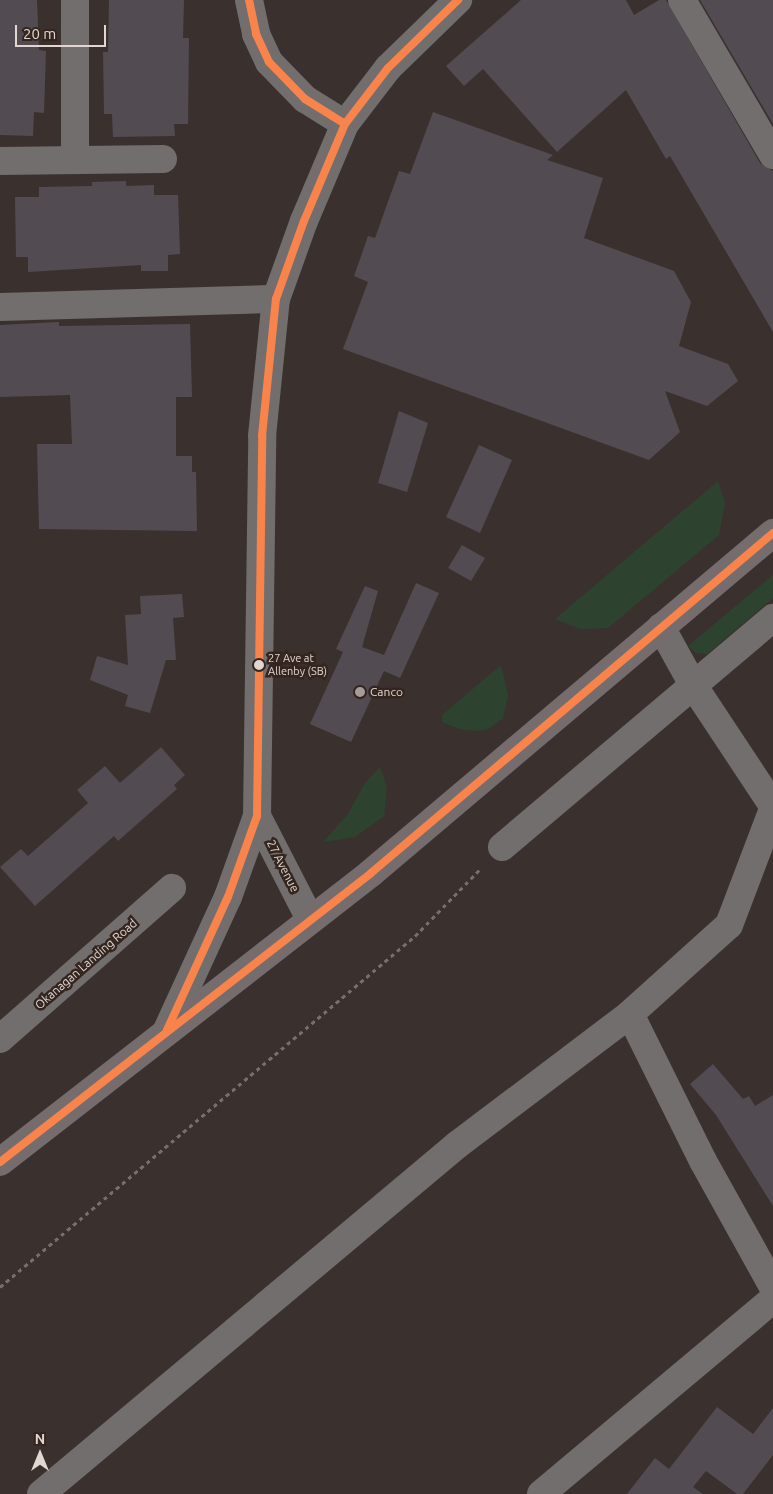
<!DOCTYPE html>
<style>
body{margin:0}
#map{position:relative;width:773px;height:1494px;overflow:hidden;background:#3a312e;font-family:Ubuntu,sans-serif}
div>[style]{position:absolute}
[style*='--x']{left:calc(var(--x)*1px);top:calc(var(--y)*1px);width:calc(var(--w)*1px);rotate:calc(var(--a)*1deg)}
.green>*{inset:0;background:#2d4330}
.building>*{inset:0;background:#524b52}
.path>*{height:3px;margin-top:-1.5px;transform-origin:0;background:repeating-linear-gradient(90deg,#75706f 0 4px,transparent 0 8px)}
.minor>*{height:28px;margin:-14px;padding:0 14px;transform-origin:14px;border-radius:14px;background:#726e6e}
.major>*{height:28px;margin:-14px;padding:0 14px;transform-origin:14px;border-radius:14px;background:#756d6d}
.bus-1>*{height:8px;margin:-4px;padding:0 4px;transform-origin:4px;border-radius:4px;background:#f8844c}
.dots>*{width:14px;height:14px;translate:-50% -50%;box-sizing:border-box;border:2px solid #34251f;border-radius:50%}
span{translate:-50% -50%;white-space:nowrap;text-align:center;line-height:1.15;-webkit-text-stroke:5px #34251f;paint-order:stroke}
.bus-label{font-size:11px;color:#e1d6d2}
.left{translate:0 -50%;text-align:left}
.poi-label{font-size:12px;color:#e1d6d2}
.street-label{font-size:12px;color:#e1d6d2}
.north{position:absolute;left:15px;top:1429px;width:50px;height:50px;-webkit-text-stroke:4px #34251f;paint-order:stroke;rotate:0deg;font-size:14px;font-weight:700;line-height:20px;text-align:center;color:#e1d6d2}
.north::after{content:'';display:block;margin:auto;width:18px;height:22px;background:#e1d6d2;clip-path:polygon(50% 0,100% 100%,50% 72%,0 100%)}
.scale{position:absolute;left:15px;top:25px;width:91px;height:22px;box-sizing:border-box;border:2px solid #e1d6d2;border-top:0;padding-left:6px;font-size:15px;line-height:18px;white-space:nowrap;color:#e1d6d2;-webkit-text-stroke:4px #34251f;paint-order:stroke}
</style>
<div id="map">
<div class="green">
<div style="clip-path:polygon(718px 481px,725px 503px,719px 535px,608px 628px,580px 629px,555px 619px)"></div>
<div style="clip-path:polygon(773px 575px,773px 598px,707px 654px,696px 653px,688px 646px)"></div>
<div style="clip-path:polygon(501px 665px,508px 695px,503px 718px,489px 729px,476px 731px,459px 729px,442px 722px,442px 715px)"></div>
<div style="clip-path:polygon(380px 767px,387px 787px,384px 816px,355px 837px,323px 842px,348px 814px,365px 783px)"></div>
</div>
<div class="building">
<div style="clip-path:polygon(0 0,37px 0,39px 50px,46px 51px,44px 113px,34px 112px,33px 136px,0 135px)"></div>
<div style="clip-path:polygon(109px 0,184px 0,183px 38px,189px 38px,188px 124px,174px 124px,175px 136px,113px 137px,112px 114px,104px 114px,103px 52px,108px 52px)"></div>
<div style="clip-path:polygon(521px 0,626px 0,634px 15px,659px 0,666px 0,760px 163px,773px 171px,773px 332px,670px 156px,666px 159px,626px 90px,557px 152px,483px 69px,464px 86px,446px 66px)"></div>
<div style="clip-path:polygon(700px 0,773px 0,773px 124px)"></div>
<div style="clip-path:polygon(433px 112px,553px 155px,547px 160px,603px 178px,584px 238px,674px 271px,691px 302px,679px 346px,728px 364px,738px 381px,707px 406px,665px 391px,680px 432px,649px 460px,343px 349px,368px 282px,354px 276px,368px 236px,375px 238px,399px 171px,410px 174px)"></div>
<div style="clip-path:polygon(126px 181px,126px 186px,154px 185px,154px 195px,178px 195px,180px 254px,168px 255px,168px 271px,141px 271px,141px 265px,28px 272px,28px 257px,16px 257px,15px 197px,39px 197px,39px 187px,92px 186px,92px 182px)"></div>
<div style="clip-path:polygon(59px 322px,59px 326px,190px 324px,192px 397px,176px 397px,176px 456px,192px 456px,192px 472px,196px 472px,197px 531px,39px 529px,37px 444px,72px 444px,70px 395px,0 397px,0 325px)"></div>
<div style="clip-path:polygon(399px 411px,428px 423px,407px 492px,378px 483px)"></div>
<div style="clip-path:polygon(479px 445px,512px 460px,480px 533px,446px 517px)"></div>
<div style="clip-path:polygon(462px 545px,485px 558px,471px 581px,448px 568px)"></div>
<div style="clip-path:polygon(416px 583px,439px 593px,400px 678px,384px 671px,351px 742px,310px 724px,343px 652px,336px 649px,365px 586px,378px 591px,362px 647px,384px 655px)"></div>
<div style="clip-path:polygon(182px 594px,184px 617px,173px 618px,176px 660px,166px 660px,150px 713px,125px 706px,128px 695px,90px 680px,97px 656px,128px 665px,125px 615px,141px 614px,140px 596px)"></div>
<div style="clip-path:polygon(161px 747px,185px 775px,174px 785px,177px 789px,118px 841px,114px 836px,35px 906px,0 867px,21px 849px,28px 856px,88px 803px,77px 790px,105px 766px,120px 783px)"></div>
<div style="clip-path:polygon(713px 1064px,743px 1099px,749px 1096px,755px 1106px,773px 1095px,773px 1206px,716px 1115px,690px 1084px)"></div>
<div style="clip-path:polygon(717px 1407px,753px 1434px,773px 1408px,773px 1455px,743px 1494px,737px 1494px,706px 1471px,693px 1487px,703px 1494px,627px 1494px,655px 1458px,669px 1469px)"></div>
</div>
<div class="path">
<div style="--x:0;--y:1287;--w:544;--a:-40.22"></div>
<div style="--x:415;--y:936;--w:96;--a:-45.8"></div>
</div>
<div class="minor">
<div style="--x:75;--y:0;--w:159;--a:90"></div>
<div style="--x:249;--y:0;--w:35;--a:78"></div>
<div style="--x:256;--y:34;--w:31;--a:65"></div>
<div style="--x:269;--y:62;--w:52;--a:45.8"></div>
<div style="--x:305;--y:99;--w:47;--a:32"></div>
<div style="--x:682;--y:0;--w:180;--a:59.6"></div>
<div style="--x:0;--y:161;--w:163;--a:-0.7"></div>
<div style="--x:0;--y:307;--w:276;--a:-1.7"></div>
<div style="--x:661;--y:627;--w:66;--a:61.1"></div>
<div style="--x:693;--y:685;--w:145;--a:56.5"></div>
<div style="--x:502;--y:847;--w:355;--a:-40.2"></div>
<div style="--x:310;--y:919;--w:116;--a:-117.2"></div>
<div style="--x:257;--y:816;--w:380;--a:-89.2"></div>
<div style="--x:262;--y:436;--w:138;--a:-84.2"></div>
<div style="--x:276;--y:299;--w:83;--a:-70.3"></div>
<div style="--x:304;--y:221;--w:105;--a:-67.1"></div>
<div style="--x:345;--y:124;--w:71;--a:-52.5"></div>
<div style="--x:388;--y:68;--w:98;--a:-44.2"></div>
<div style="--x:630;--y:1014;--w:164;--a:63.6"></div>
<div style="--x:703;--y:1161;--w:144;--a:60.9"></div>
<div style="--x:167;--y:1030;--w:146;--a:-65.4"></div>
<div style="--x:228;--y:897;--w:86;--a:-70.3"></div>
<div style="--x:0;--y:1039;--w:229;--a:-41.3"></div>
<div style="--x:41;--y:1494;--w:543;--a:-39.99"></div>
<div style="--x:457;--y:1145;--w:217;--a:-37.1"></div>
<div style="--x:630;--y:1014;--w:133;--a:-42"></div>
<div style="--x:729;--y:925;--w:124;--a:-69.2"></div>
<div style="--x:541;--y:1494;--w:303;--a:-40"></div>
</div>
<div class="major">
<div style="--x:0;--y:1162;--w:470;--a:-37.9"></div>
<div style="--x:371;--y:873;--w:527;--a:-40.22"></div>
</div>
<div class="bus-1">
<div style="--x:249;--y:0;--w:35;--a:78"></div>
<div style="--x:256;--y:34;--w:31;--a:65"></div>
<div style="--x:269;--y:62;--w:52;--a:45.8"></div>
<div style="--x:305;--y:99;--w:47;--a:32"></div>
<div style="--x:167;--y:1030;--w:146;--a:-65.4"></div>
<div style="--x:228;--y:897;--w:86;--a:-70.3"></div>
<div style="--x:257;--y:816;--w:380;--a:-89.2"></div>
<div style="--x:262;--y:436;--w:138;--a:-84.2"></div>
<div style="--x:276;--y:299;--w:83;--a:-70.3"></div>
<div style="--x:304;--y:221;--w:105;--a:-67.1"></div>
<div style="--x:345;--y:124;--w:71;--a:-52.5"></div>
<div style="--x:388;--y:68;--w:98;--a:-44.2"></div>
<div style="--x:0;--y:1162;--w:470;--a:-37.9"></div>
<div style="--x:371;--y:873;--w:527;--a:-40.22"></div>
</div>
<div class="dots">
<div style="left:259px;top:665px;background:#e1d6d2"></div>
<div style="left:360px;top:692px;background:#a79c99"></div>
</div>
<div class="bus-label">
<span class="left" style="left:268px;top:665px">27 Ave at<br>Allenby (SB)</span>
</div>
<div class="poi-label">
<span class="left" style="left:370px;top:692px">Canco</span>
</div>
<div class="street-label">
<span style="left:283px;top:866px;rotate:63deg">27 Avenue</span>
<span style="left:86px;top:964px;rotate:-41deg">Okanagan Landing Road</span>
</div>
<div class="north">N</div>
<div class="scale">20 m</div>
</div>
